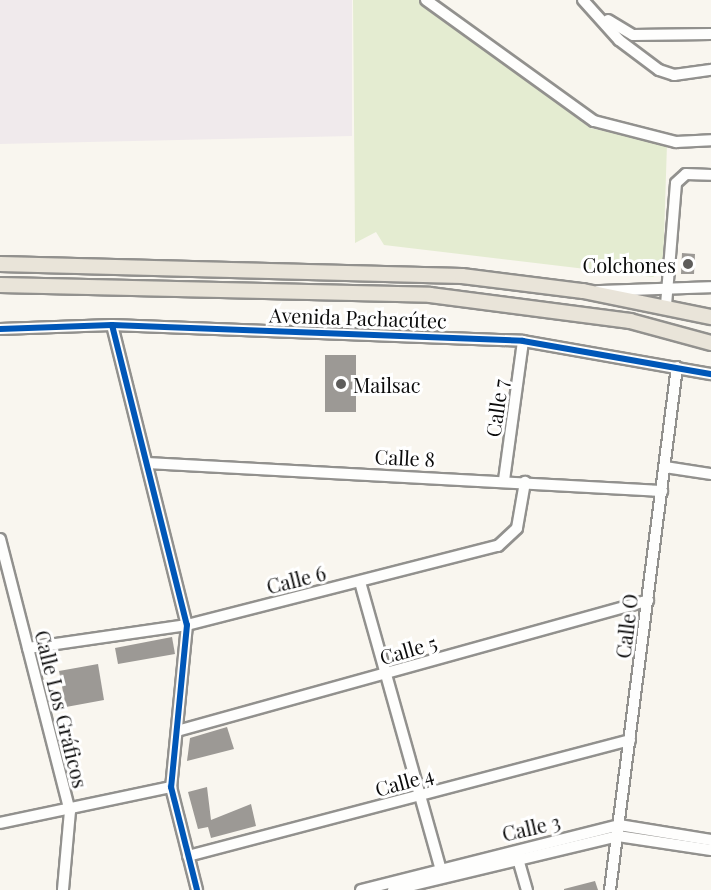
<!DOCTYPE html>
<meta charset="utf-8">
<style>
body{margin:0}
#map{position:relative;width:711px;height:890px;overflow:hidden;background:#f9f6ef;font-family:"Playfair Display",serif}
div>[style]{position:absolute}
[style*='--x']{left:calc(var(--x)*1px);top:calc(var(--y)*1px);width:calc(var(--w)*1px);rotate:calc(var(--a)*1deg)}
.industrial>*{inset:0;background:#f0eaec}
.green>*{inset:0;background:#e4ecd1}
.building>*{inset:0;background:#9c9995}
.roads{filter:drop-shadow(2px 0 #92918e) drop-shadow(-2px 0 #92918e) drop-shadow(0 2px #92918e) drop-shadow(0 -2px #92918e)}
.minor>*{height:10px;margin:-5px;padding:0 5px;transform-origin:5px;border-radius:5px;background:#fefefd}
.major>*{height:14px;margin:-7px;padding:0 7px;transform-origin:7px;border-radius:7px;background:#e9e4d9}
.cycleway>*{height:6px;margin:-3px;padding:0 3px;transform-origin:3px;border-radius:3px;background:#0057b8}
.dots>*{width:16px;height:16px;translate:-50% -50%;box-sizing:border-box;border:3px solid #fff;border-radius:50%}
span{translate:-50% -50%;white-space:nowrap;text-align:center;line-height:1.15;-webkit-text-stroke:6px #fff;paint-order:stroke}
.poi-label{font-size:20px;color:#0b0b0b}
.right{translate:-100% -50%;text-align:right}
.left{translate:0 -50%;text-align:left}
.street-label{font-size:20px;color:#0b0b0b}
</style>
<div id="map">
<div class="industrial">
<div style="clip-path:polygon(0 0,352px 0,352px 136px,0 144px)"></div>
</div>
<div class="green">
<div style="clip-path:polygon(353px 0,419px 0,590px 128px,667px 144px,663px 268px,653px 277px,384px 245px,376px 232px,355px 243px)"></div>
</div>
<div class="building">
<div style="clip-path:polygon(682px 253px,695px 254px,694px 274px,681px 274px)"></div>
<div style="clip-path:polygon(325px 355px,356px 355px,356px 412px,325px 412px)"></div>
<div style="clip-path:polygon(172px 637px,175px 654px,118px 664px,115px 648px)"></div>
<div style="clip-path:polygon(98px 664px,104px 700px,66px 707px,59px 671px)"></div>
<div style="clip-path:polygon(227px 727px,234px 749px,187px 761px,190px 738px)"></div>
<div style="clip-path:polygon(207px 787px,211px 820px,251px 804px,256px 826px,211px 838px,208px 827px,198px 829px,188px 792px)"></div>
<div style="clip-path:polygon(595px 881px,598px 890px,564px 890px,564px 889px)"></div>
</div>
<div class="roads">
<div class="minor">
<div style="--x:426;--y:0;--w:207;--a:35.8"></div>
<div style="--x:594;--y:121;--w:85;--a:14.4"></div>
<div style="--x:676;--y:142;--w:35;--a:-3"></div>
<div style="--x:583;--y:0;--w:54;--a:48"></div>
<div style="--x:619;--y:40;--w:50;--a:36.9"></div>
<div style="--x:659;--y:70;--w:16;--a:18"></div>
<div style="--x:674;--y:75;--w:37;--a:-8"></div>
<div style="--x:608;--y:20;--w:29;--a:31"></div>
<div style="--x:633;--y:35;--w:78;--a:-0.7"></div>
<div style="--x:598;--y:291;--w:113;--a:-2"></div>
<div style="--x:666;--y:305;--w:122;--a:-85.3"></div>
<div style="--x:676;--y:183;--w:13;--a:-42"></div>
<div style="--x:686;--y:174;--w:25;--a:2"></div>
<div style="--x:112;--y:325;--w:309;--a:76"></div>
<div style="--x:187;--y:625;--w:163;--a:95.6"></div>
<div style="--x:171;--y:787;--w:106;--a:75.8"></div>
<div style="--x:0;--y:329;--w:112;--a:-2"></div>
<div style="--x:112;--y:325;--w:411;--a:2.2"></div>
<div style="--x:523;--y:341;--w:191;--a:10"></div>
<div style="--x:147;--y:463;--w:516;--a:3.11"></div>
<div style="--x:665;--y:467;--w:47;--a:8.7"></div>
<div style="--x:504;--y:480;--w:140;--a:-82.2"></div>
<div style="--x:0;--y:539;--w:281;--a:75.6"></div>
<div style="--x:70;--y:811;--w:79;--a:95.1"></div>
<div style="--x:360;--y:582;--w:302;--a:74.3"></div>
<div style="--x:28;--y:648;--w:161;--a:-8.2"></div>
<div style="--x:187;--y:625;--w:321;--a:-14.3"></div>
<div style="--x:498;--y:546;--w:26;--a:-43"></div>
<div style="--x:517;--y:528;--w:47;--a:-80.1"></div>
<div style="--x:177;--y:731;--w:489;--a:-15.5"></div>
<div style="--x:0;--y:823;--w:175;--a:-11.9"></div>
<div style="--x:516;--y:852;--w:40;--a:74"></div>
<div style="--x:188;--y:856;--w:457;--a:-14.7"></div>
<div style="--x:361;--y:890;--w:266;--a:-14.1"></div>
<div style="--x:619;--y:825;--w:93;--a:9.3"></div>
<div style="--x:393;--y:890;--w:231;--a:-13.5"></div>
<div style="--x:618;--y:836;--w:94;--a:8.6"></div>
<div style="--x:610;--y:890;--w:527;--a:-82.7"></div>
</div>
<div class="major">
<div style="--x:0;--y:264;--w:462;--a:1.5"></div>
<div style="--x:462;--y:276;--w:122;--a:7.1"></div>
<div style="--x:583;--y:291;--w:131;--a:11.5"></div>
<div style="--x:0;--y:285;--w:430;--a:1.3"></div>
<div style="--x:430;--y:295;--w:202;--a:7.4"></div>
<div style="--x:630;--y:321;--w:84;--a:15.2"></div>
</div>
</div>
<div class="cycleway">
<div style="--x:112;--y:325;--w:309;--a:76"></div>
<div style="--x:187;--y:625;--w:163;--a:95.6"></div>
<div style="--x:171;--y:787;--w:106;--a:75.8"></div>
<div style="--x:0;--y:329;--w:112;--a:-2"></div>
<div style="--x:112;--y:325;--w:411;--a:2.2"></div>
<div style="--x:523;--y:341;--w:191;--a:10"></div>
</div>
<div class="dots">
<div style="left:688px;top:264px;background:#5e5d5b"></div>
<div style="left:341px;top:384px;background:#5e5d5b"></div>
</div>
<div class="poi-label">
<span class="right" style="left:676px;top:264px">Colchones</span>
<span class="left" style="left:353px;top:384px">Mailsac</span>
</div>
<div class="street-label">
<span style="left:358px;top:317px;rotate:2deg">Avenida Pachacútec</span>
<span style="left:496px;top:408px;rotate:-82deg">Calle 7</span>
<span style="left:405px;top:457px;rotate:3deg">Calle 8</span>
<span style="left:296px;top:579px;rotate:-14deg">Calle 6</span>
<span style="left:626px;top:626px;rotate:-83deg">Calle O</span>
<span style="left:408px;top:649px;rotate:-16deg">Calle 5</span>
<span style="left:62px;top:709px;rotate:76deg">Calle Los Gráficos</span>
<span style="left:404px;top:781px;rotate:-15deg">Calle 4</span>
<span style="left:531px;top:827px;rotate:-13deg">Calle 3</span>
</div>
</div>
